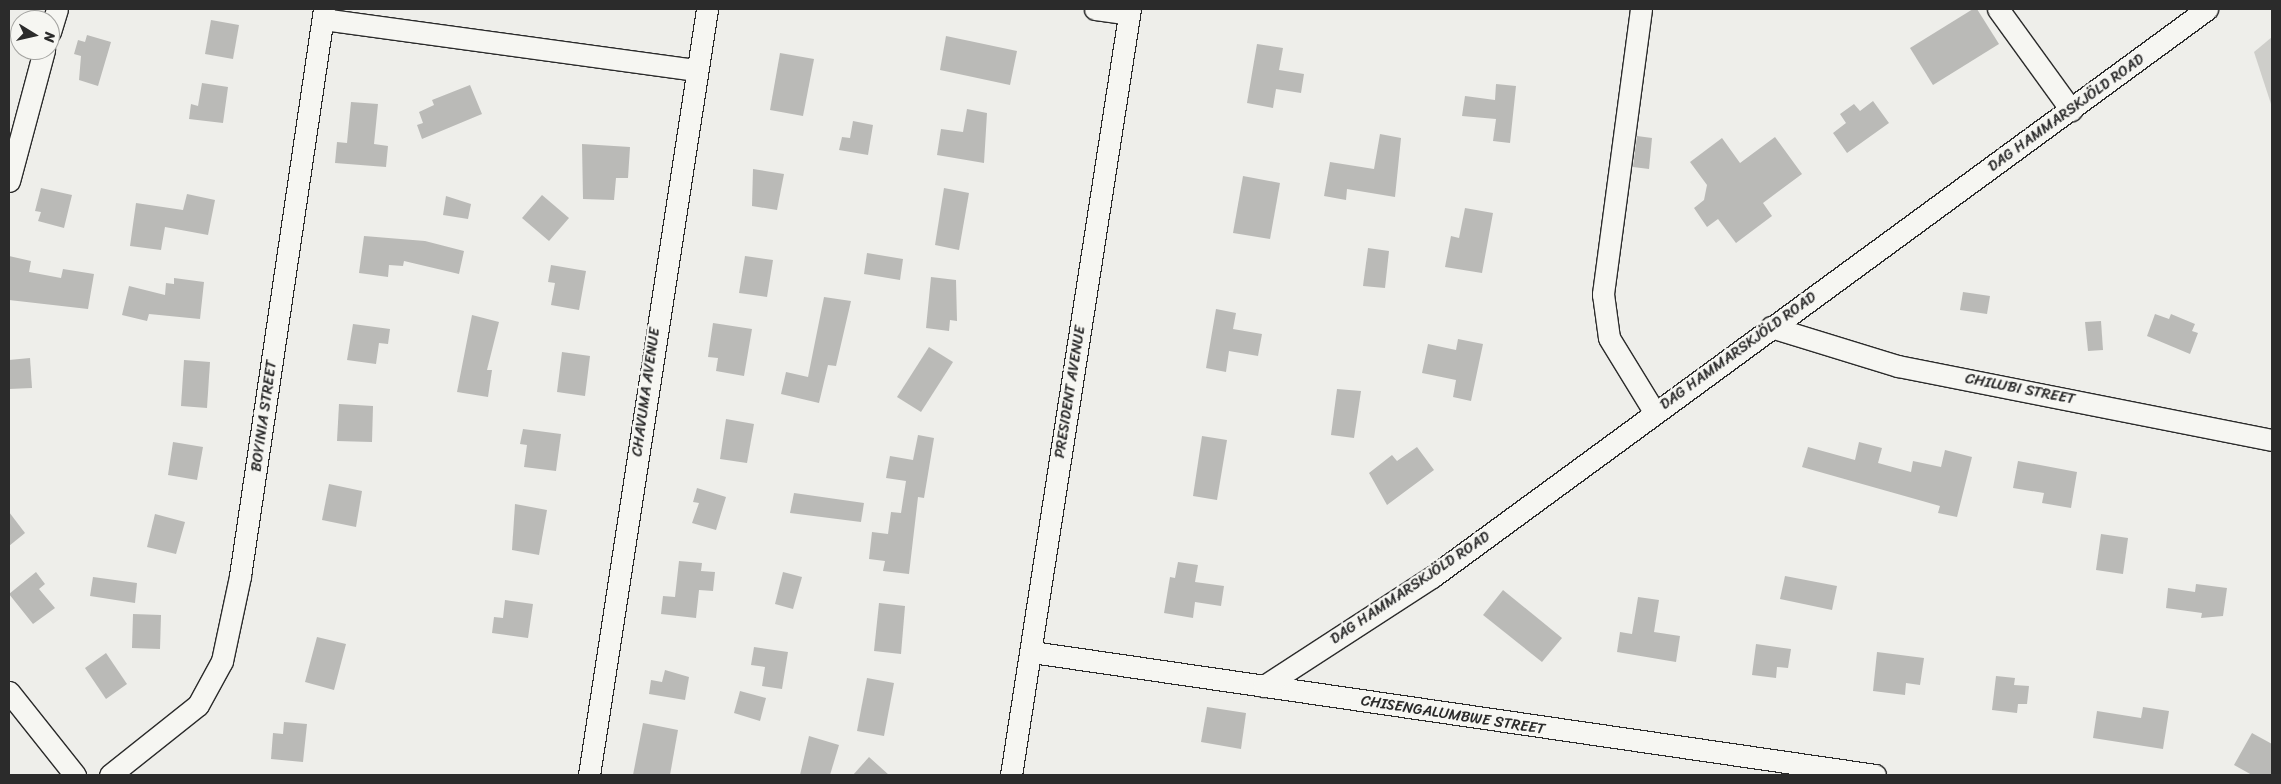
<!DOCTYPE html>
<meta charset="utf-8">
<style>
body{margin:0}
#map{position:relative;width:2281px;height:784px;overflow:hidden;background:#eeeeea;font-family:Sriracha,sans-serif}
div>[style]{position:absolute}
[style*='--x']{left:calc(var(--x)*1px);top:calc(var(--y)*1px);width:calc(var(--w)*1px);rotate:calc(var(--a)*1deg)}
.green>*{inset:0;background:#cececa}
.building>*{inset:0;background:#babab7}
.roads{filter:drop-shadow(1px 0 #2b2b2b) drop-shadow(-1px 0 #2b2b2b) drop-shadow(0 1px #2b2b2b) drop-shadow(0 -1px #2b2b2b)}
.minor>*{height:21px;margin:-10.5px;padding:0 10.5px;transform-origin:10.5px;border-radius:10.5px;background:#f6f6f2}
span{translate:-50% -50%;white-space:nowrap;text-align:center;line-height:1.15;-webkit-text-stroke:5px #f6f6f2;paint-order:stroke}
.street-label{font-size:15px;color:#2b2b2b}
.frame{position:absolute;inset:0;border:10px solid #2b2b2b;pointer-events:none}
.north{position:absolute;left:10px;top:10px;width:50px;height:50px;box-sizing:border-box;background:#f6f6f2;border:1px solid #a5a5a2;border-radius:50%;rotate:99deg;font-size:14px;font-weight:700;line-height:20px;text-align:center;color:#2b2b2b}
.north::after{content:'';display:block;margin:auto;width:18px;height:22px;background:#2b2b2b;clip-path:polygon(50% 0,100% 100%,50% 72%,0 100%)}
</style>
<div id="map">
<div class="green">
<div style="clip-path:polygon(2272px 37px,2272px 107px,2254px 52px)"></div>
</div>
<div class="building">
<div style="clip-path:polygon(1973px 9px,1977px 9px,1999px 44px,1933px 85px,1910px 48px)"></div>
<div style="clip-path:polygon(211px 20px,239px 25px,233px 59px,205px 54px)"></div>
<div style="clip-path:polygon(87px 35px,111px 42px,98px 86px,79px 80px,81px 56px,74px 54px,78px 40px,85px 42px)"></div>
<div style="clip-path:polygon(946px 36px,1017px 51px,1010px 85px,940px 70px)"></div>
<div style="clip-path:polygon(1257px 44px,1283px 48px,1279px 70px,1304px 74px,1301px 93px,1276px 89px,1273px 108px,1247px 103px)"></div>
<div style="clip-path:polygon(780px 53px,814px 59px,803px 116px,770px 110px)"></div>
<div style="clip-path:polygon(202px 83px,228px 87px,223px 123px,189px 119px,191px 104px,198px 106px)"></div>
<div style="clip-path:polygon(1496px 84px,1516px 86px,1510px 143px,1493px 141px,1496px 119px,1462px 116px,1465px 96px,1495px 100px)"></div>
<div style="clip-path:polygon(470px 85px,482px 114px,422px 139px,417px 125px,423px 123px,419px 112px,434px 105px,432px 100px)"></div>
<div style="clip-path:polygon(1873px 101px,1889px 123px,1847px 153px,1833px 133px,1846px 123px,1840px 114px,1854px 104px,1860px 111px)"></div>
<div style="clip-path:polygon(351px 102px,378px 104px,374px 144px,388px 146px,386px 167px,335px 163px,337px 142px,347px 143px)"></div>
<div style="clip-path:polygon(967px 109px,987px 113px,984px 163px,937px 155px,941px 129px,963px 132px)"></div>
<div style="clip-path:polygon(853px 121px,873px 125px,868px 155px,839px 150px,842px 137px,850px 138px)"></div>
<div style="clip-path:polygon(1380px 134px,1401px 138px,1395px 197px,1347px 189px,1346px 200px,1324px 196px,1330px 162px,1374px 169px)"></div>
<div style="clip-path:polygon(1637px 136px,1652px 138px,1649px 169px,1633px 167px)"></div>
<div style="clip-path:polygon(1775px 137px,1802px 174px,1763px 203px,1772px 216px,1736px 243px,1718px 219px,1707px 227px,1694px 208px,1704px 200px,1707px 185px,1690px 162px,1722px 138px,1740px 163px)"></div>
<div style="clip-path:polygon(582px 144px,630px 147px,628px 178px,616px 178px,614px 200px,583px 199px)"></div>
<div style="clip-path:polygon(753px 169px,784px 174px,777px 210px,752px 206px)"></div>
<div style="clip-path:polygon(1243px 176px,1280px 183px,1270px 239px,1233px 233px)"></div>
<div style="clip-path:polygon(41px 188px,72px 195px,64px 228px,38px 221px,41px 212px,35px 211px)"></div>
<div style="clip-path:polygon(944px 188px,969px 193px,959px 250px,935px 245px)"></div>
<div style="clip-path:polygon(187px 194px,215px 200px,208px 235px,165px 227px,161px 250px,130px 246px,136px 203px,183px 210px)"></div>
<div style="clip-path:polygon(542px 195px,569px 218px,549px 241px,522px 218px)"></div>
<div style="clip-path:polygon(446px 196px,471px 204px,468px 219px,443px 215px)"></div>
<div style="clip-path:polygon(1465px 208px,1493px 213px,1482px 273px,1445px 267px,1451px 236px,1459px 238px)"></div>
<div style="clip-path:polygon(364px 236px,425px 241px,464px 251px,459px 274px,404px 261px,403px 266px,389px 265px,388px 277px,359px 273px)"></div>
<div style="clip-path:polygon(1368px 248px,1389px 251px,1385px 288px,1363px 286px)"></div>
<div style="clip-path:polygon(867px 253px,903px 259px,900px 280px,864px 274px)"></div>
<div style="clip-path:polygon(9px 256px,31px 261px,29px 272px,61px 278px,63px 269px,94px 274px,88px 309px,9px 300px)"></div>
<div style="clip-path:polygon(745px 256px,773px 260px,767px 297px,739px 293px)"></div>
<div style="clip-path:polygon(551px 265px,586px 271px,579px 310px,551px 305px,555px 283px,548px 282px)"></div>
<div style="clip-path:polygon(931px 277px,956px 280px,957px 321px,950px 320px,949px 331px,926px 328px)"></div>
<div style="clip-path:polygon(174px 278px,204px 282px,200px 319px,149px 314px,147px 321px,122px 315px,129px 286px,165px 295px,166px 283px,174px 284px)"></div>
<div style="clip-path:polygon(1963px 292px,1990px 296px,1987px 314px,1960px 310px)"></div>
<div style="clip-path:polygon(824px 297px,851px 301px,836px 366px,828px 365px,819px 403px,781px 394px,786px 372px,808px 377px)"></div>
<div style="clip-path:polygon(1216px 309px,1236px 313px,1233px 329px,1262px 334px,1258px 356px,1229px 351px,1226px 372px,1206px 368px)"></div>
<div style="clip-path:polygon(2155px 314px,2169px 319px,2171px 314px,2195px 324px,2192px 331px,2198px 333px,2190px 354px,2147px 336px)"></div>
<div style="clip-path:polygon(472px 315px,499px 322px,487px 370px,492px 370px,488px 397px,457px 392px)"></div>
<div style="clip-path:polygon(2101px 321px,2103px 350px,2088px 351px,2085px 322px)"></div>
<div style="clip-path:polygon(713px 323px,752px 329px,744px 376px,716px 371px,718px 358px,708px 357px)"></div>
<div style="clip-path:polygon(353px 324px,390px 329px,388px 344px,379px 343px,376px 364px,347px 360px)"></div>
<div style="clip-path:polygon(1458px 339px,1483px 344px,1471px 401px,1453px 397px,1456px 380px,1422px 373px,1428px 344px,1456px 350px)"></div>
<div style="clip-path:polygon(929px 347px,953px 362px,921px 412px,897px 397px)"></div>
<div style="clip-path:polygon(562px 352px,590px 356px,585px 396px,557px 392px)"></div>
<div style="clip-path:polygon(30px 358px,32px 388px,9px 389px,9px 360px)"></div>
<div style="clip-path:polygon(184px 360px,210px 362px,207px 408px,181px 406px)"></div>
<div style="clip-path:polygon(1337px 389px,1361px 391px,1354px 438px,1331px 435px)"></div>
<div style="clip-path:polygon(339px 404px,373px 406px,372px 442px,337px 441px)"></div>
<div style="clip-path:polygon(726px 419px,754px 424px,747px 463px,720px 459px)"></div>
<div style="clip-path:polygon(523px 429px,561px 434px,556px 471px,524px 467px,527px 445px,520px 444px)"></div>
<div style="clip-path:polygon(918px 435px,934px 438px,924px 498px,918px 497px,909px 574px,883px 571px,885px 561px,869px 559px,872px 532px,888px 534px,891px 512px,901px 513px,906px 481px,886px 478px,890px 456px,913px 460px)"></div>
<div style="clip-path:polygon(1202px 436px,1227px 440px,1217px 500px,1193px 496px)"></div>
<div style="clip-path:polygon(173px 442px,203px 447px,197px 480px,168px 475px)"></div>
<div style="clip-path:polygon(1859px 442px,1882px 448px,1878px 463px,1911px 472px,1913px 461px,1941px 467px,1945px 450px,1972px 457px,1957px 517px,1938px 513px,1940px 506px,1802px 467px,1808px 447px,1855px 460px)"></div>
<div style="clip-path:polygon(1417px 447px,1434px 470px,1387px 505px,1369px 473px,1392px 455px,1397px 461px)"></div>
<div style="clip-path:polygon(2018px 461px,2077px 472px,2071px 508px,2042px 503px,2044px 493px,2013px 488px)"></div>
<div style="clip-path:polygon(329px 484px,362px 491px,356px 527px,322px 520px)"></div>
<div style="clip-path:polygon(697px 488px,726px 497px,716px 530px,692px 523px,699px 503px,693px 502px)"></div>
<div style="clip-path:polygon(794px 493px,864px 503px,861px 522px,790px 513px)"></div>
<div style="clip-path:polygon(515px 504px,547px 510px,539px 555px,512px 550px)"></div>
<div style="clip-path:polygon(9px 512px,25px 533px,9px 546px)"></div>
<div style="clip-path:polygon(155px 514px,185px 522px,176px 554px,147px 547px)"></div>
<div style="clip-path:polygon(2101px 534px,2128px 538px,2123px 574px,2096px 570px)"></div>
<div style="clip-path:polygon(679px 561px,702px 563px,701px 571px,715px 572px,713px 591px,699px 590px,696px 618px,661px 614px,663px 596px,675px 597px)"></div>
<div style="clip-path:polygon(1178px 562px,1198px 565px,1195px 582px,1224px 586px,1221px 606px,1195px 602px,1193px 618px,1164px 613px,1170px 577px,1175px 578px)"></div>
<div style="clip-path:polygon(36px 572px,45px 584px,39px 589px,55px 608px,33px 624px,9px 594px)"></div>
<div style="clip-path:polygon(783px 572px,802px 577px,793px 609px,775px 604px)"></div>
<div style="clip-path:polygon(1785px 576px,1837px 586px,1832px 610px,1780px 599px)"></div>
<div style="clip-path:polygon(93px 577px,137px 583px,135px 603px,90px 596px)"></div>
<div style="clip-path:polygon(2196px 584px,2227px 588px,2223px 616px,2201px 618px,2202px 613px,2166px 608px,2168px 588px,2195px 592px)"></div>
<div style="clip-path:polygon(1503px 590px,1562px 638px,1542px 662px,1483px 615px)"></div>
<div style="clip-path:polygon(1638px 597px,1659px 600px,1654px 632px,1680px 636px,1676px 662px,1617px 652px,1620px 632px,1632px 634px)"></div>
<div style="clip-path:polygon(505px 600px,533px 604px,528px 638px,492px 633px,494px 617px,503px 618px)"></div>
<div style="clip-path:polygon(879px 603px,905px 606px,901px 654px,874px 651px)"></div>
<div style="clip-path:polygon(133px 614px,161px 615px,160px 649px,132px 648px)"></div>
<div style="clip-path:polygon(317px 637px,346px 644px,334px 690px,305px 682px)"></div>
<div style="clip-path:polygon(1756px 644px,1791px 649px,1788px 668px,1777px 667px,1776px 678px,1752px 675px)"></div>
<div style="clip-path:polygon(754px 647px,788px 652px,782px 689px,762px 686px,765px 667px,751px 665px)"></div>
<div style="clip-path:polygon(1877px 652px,1924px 658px,1920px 685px,1906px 683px,1905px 695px,1873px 691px)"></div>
<div style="clip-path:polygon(106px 653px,127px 684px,106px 699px,85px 668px)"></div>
<div style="clip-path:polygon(665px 670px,689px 677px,685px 700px,649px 694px,651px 680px,662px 682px)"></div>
<div style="clip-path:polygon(1996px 676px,2015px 678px,2014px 685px,2029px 686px,2027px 704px,2018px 704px,2017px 713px,1992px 710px)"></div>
<div style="clip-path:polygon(867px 678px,894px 683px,884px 736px,857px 731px)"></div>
<div style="clip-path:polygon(740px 691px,766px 698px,760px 721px,734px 713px)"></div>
<div style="clip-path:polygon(1207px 707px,1246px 713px,1241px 749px,1201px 742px)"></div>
<div style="clip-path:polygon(2143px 707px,2169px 711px,2163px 749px,2093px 738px,2097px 711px,2141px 718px)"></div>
<div style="clip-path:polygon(284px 722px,307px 724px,303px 762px,271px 759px,273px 733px,283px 734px)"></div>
<div style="clip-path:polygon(643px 723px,678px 730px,670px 775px,633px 775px)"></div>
<div style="clip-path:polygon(2252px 733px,2272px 744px,2272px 775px,2252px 775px,2234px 765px)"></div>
<div style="clip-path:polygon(809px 736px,839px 745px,830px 775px,800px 775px)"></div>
<div style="clip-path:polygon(869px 757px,889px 775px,853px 775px)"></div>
</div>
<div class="roads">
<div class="minor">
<div style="--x:1095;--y:9;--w:34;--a:8"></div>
<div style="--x:1641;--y:9;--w:288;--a:97.6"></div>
<div style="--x:1603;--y:294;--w:44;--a:82.2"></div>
<div style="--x:1609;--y:338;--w:88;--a:58.5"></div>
<div style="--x:1998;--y:9;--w:125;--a:54.1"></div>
<div style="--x:323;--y:19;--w:374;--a:7.8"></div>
<div style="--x:50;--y:32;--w:24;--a:-73"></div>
<div style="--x:9;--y:181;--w:136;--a:-75"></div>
<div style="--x:1771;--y:327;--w:133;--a:17.1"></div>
<div style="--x:1898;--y:366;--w:381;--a:11.2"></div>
<div style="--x:1032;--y:652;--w:852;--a:8.3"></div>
<div style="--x:1264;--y:686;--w:200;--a:-33"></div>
<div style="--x:1432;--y:577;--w:961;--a:-36.24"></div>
<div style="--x:9;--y:692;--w:106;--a:51.5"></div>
<div style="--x:110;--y:775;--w:112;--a:-38.5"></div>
<div style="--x:198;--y:705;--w:50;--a:-61.4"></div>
<div style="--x:222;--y:661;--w:87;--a:-78"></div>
<div style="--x:240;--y:576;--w:573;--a:-81.57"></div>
<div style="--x:589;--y:775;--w:775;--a:-81.24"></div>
<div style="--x:1011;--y:775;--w:775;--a:-81.17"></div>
</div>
</div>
<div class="street-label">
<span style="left:2066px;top:113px;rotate:-36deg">DAG HAMMARSKJÖLD ROAD</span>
<span style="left:1738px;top:351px;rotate:-36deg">DAG HAMMARSKJÖLD ROAD</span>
<span style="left:2020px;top:389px;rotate:11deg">CHILUBI STREET</span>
<span style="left:646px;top:392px;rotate:-82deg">CHAVUMA AVENUE</span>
<span style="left:1070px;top:392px;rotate:-81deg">PRESIDENT AVENUE</span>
<span style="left:264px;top:416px;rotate:-82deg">BOYINIA STREET</span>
<span style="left:1410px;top:588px;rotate:-34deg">DAG HAMMARSKJÖLD ROAD</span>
<span style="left:1453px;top:715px;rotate:9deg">CHISENGALUMBWE STREET</span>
</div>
<div class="frame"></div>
<div class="north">N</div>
</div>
